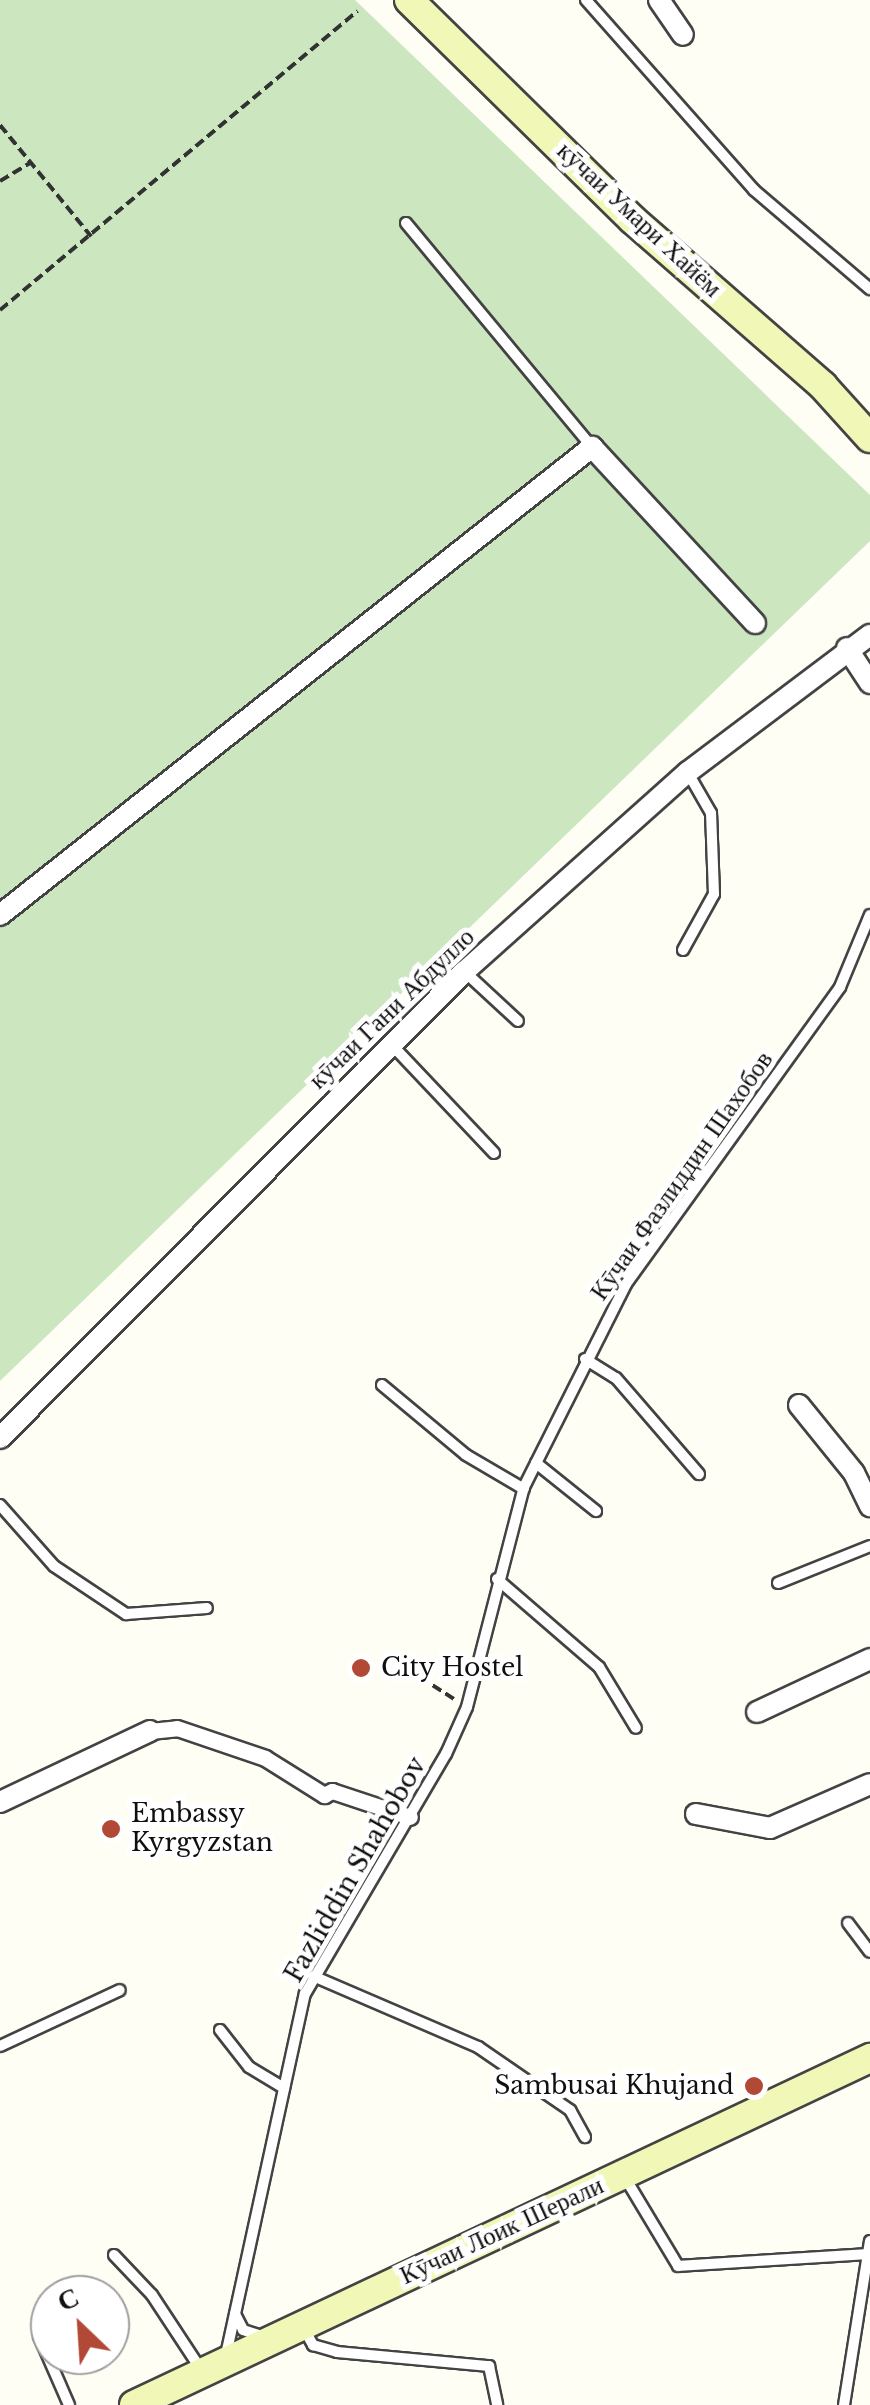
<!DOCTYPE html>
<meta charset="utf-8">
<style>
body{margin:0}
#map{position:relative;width:870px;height:2405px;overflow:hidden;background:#fefef4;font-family:"Libre Baskerville",serif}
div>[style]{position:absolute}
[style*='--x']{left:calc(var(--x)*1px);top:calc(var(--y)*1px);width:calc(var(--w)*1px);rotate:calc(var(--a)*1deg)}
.green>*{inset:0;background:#cce6c0}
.path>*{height:4px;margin-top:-2px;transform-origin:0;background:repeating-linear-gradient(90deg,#323232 0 10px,transparent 0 15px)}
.roads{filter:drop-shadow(2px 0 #434343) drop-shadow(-2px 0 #434343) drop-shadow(0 2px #434343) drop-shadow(0 -2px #434343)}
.service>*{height:10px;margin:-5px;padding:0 5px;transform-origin:5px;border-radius:5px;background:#fff}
.pedestrian>*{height:15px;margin:-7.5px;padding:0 7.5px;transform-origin:7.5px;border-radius:7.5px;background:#fff}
.minor>*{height:20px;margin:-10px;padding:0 10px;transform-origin:10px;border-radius:10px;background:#fff}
.secondary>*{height:28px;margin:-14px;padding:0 14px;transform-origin:14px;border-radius:14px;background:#f1f7b6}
.dots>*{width:28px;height:28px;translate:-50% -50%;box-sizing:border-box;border:5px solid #fff;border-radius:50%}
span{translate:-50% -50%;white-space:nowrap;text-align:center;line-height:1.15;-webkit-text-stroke:10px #fff;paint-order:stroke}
.street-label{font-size:25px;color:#101010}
.poi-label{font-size:25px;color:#101010}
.left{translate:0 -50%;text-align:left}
.right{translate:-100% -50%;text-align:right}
.north{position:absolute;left:30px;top:2275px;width:100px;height:100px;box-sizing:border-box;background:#fff;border:2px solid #9f9f9f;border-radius:50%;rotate:335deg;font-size:28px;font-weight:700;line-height:40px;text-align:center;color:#101010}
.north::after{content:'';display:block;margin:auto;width:35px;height:45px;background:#b24836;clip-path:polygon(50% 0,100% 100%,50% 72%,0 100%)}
</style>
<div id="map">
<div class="green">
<div style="clip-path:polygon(0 0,355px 0,870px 495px,870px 541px,0 1381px)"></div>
</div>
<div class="path">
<div style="--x:0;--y:125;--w:144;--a:50.7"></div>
<div style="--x:0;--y:181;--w:35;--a:-31"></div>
<div style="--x:0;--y:310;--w:466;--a:-39.9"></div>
<div style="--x:395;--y:1661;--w:70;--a:32.8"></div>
</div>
<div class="roads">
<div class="service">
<div style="--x:586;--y:0;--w:254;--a:48.5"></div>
<div style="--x:754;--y:190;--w:153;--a:40.5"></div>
<div style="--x:406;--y:223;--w:291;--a:50.3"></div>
<div style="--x:683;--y:950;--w:64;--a:-61"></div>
<div style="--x:714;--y:894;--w:81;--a:-92.1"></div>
<div style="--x:711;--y:813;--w:46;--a:-119.9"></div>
<div style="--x:465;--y:972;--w:72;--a:42.8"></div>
<div style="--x:391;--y:1044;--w:150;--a:46.6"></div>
<div style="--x:585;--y:1359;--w:36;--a:32"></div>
<div style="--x:616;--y:1378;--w:127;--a:49.2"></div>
<div style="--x:382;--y:1385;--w:109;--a:39.8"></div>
<div style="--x:466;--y:1455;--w:67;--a:30.4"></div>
<div style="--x:536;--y:1463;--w:77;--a:38.7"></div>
<div style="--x:0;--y:1505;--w:81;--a:48.5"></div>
<div style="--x:54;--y:1566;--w:87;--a:33.7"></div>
<div style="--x:126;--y:1614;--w:81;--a:-4.2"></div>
<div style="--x:497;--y:1579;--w:135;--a:40.8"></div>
<div style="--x:599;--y:1667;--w:71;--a:58.8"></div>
<div style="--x:778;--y:1583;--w:99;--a:-21.9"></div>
<div style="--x:848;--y:1923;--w:36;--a:53"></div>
<div style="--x:313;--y:1976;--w:180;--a:23.3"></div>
<div style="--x:478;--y:2047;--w:112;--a:34.4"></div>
<div style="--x:570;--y:2110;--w:31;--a:61"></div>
<div style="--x:220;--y:2030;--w:47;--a:51.9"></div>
<div style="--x:249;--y:2067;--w:41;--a:31"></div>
<div style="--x:0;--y:2046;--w:132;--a:-25"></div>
<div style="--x:624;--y:2176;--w:105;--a:59"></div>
<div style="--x:678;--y:2266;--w:190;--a:-3.6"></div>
<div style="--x:114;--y:2255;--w:55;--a:46.5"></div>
<div style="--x:152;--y:2295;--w:91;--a:56.7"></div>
<div style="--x:235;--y:2314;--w:18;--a:63"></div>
<div style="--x:243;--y:2330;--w:19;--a:18"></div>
<div style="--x:303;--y:2327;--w:21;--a:61"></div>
<div style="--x:313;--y:2345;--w:25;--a:16"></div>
<div style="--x:337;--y:2352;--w:153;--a:5.3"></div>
<div style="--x:489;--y:2366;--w:40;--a:78"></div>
<div style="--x:39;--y:2336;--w:75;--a:66.5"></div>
<div style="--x:226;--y:2355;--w:370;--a:-77.7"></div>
<div style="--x:305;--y:1994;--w:278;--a:-59.6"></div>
<div style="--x:446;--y:1754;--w:51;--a:-65.9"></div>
<div style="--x:467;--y:1707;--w:227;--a:-75.5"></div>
<div style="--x:524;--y:1487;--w:227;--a:-63.3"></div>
<div style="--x:626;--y:1284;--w:366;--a:-54.2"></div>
<div style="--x:840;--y:987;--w:78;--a:-67.4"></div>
<div style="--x:844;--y:2405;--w:166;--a:-81"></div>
</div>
<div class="pedestrian">
<div style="--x:150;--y:1731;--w:27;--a:-6"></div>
<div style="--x:177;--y:1728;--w:93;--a:18.8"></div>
<div style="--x:265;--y:1758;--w:70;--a:32.1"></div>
<div style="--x:324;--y:1795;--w:9;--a:-27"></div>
<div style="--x:332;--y:1791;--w:82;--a:18.4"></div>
</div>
<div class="minor">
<div style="--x:659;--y:0;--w:42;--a:55.6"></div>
<div style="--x:847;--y:648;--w:42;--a:56.7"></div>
<div style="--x:0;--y:915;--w:755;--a:-38.33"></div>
<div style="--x:592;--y:447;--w:240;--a:47.2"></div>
<div style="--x:799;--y:1405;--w:87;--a:51"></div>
<div style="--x:854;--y:1473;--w:37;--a:64"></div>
<div style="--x:0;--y:1438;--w:658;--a:-45.12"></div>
<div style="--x:464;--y:972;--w:300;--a:-41.8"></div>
<div style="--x:688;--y:772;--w:228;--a:-37"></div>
<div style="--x:757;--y:1712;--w:125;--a:-25.1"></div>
<div style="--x:0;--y:1802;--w:166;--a:-25.3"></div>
<div style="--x:696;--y:1814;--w:75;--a:10.7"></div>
<div style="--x:770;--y:1828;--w:109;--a:-23.7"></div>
</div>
<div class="secondary">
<div style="--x:409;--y:0;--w:314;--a:44.5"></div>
<div style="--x:633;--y:220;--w:252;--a:41.1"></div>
<div style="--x:823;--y:386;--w:70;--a:47.9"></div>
<div style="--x:134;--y:2405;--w:814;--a:-25.24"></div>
</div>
</div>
<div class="dots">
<div style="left:361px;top:1668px;background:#b24836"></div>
<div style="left:111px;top:1829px;background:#b24836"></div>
<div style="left:754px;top:2086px;background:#b24836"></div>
</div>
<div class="street-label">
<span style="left:639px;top:220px;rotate:43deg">кӯчаи Умари Хайём</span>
<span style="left:392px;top:1009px;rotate:-44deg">кӯчаи Гани Абдулло</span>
<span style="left:682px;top:1176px;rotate:-55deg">Кӯчаи Фазлиддин Шахобов</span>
<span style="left:356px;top:1870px;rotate:-60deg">Fazliddin Shahobov</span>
<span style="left:502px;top:2231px;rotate:-25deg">Кӯчаи Лоик Шерали</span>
</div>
<div class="poi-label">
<span class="left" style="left:381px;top:1668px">City Hostel</span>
<span class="left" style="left:131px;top:1829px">Embassy<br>Kyrgyzstan</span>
<span class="right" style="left:734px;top:2086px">Sambusai Khujand</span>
</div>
<div class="north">С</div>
</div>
